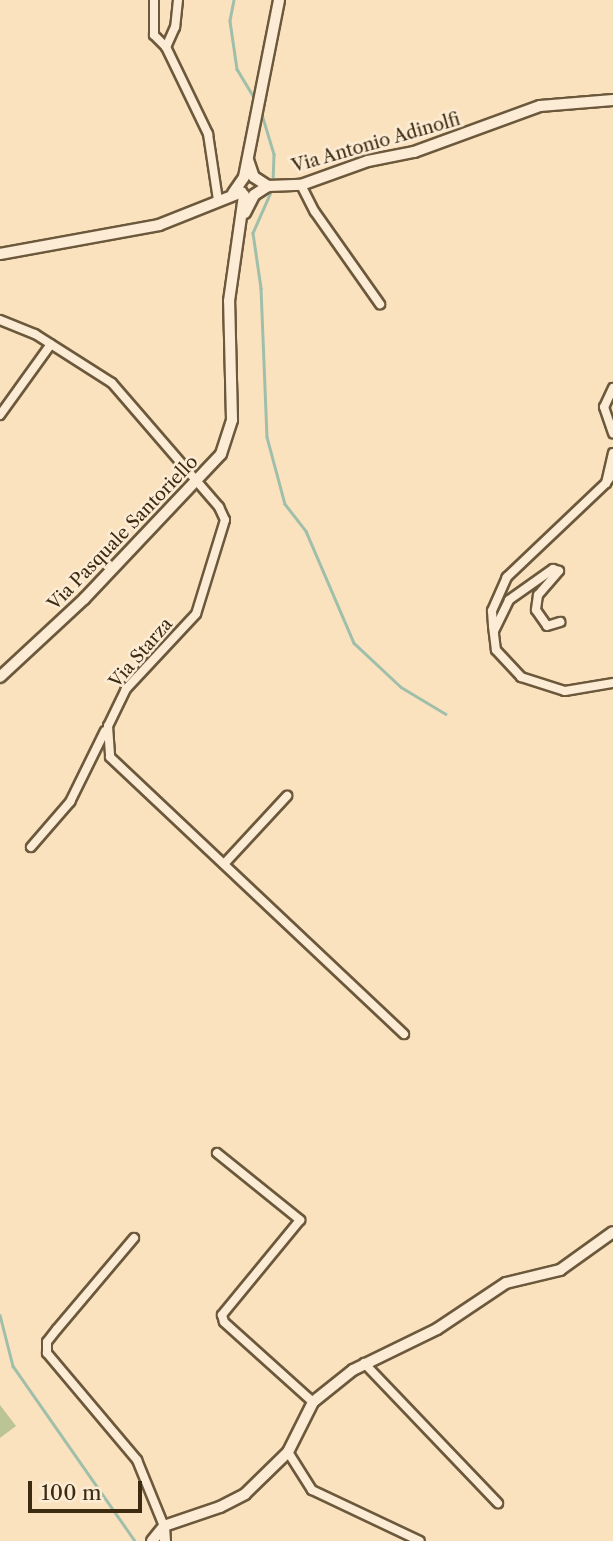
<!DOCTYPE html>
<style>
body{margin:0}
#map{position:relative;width:613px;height:1541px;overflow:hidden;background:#fbe2be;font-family:"Libre Caslon Text",serif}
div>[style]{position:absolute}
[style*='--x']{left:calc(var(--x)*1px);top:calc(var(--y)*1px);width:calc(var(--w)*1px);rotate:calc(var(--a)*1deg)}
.green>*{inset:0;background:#bac495}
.stream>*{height:2.5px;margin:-1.25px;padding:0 1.25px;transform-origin:1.25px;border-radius:1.25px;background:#a0bfab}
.roads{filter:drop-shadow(2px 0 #6c593c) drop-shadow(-2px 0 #6c593c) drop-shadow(0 2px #6c593c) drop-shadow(0 -2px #6c593c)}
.minor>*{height:8px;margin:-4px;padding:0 4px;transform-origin:4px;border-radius:4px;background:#fcecd5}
.tertiary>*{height:10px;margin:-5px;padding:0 5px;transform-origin:5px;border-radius:5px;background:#fcecd5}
span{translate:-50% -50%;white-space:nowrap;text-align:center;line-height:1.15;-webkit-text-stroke:5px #fcecd5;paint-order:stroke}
.street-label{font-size:18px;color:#3d2b11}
.scale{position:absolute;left:28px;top:1481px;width:114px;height:32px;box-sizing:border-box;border:4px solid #3d2b11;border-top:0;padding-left:9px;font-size:21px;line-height:24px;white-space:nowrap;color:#3d2b11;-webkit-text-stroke:5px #fcecd5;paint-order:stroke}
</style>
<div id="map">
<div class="green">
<div style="clip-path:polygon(0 1405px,16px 1426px,0 1438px)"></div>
</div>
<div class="stream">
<div style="--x:234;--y:0;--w:21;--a:101"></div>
<div style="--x:230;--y:21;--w:49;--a:81.7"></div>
<div style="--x:237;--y:69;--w:35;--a:59"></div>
<div style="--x:261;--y:111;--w:45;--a:73.2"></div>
<div style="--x:274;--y:154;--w:29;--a:92"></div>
<div style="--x:272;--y:190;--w:47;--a:113.8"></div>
<div style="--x:253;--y:233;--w:56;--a:81.7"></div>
<div style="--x:261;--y:288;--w:149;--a:87.7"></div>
<div style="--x:267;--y:437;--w:69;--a:75"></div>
<div style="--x:285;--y:504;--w:34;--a:52"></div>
<div style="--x:306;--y:531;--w:122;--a:66.8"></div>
<div style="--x:354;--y:643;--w:64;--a:43.1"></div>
<div style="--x:401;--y:687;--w:52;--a:31"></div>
<div style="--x:0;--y:1315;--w:53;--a:75.7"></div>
<div style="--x:13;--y:1366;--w:213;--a:55.1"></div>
</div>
<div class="roads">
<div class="minor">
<div style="--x:154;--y:0;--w:35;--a:90"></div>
<div style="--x:154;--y:35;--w:17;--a:45"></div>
<div style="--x:178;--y:0;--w:27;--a:96"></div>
<div style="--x:175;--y:27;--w:22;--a:114"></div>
<div style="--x:166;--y:47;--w:97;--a:64.2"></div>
<div style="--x:208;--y:134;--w:67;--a:81.4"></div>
<div style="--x:301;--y:185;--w:30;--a:63"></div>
<div style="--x:315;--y:212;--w:113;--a:54.8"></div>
<div style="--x:0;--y:320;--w:38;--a:22"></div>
<div style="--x:35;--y:334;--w:91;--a:32.5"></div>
<div style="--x:112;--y:383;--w:164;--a:49.2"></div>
<div style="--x:219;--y:507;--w:14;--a:65"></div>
<div style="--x:225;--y:520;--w:98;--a:107.1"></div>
<div style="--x:196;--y:614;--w:103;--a:133"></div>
<div style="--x:126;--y:689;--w:41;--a:115.9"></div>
<div style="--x:108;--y:726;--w:31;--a:86"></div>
<div style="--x:110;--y:757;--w:404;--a:43.3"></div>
<div style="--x:613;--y:388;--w:21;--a:115"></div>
<div style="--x:604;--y:407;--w:28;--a:71"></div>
<div style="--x:0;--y:415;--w:87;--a:-54.3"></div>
<div style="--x:613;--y:453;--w:31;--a:103"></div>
<div style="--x:606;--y:483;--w:12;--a:-55"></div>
<div style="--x:606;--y:483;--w:137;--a:136.5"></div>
<div style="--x:507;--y:577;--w:37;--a:114"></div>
<div style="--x:492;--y:611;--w:15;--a:86"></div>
<div style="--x:493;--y:626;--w:24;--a:83"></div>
<div style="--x:496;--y:650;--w:37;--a:47"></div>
<div style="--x:521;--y:677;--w:46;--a:17.7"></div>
<div style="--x:565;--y:691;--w:49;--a:-9.5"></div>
<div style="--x:494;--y:631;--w:34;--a:-64"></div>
<div style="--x:509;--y:600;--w:54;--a:-35.2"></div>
<div style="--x:553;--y:569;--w:6;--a:18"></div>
<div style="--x:559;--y:571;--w:32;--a:131"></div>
<div style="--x:538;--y:595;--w:15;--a:98"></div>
<div style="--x:536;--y:610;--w:19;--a:55"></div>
<div style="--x:547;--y:626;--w:14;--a:-17"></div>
<div style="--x:31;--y:847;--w:60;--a:-49.1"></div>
<div style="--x:70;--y:802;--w:79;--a:-63.8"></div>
<div style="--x:224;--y:864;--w:93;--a:-47.2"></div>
<div style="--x:217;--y:1153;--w:107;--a:38.9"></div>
<div style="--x:300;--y:1220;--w:123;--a:129.4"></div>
<div style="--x:222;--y:1315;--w:7;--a:74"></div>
<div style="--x:224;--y:1322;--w:120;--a:42"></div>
<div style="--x:134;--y:1238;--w:119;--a:130.2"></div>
<div style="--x:57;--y:1329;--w:16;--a:128"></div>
<div style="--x:47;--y:1342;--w:11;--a:90"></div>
<div style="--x:47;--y:1353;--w:140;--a:49.9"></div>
<div style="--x:137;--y:1460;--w:71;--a:67.8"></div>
<div style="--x:364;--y:1363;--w:194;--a:46.3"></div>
<div style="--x:288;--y:1452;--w:45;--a:57.7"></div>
<div style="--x:312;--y:1490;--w:119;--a:25.3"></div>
</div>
<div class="tertiary">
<div style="--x:248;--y:160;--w:18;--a:71"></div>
<div style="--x:254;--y:177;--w:17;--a:33"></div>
<div style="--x:233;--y:193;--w:19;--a:-55"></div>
<div style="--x:244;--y:177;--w:180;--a:-78.8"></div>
<div style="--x:245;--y:213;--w:20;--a:-63"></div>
<div style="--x:254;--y:195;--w:17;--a:-33"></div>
<div style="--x:268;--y:186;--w:33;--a:-2"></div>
<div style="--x:301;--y:185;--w:71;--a:-19.7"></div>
<div style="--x:368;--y:161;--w:47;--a:-11.1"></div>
<div style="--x:414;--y:152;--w:134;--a:-20.1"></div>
<div style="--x:540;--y:106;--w:73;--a:-4.7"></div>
<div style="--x:0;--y:254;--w:162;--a:-10.3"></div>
<div style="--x:159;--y:225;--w:89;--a:-21.7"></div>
<div style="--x:0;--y:677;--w:115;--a:-42.9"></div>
<div style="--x:84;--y:599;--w:199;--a:-46.6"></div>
<div style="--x:221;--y:454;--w:36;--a:-72"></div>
<div style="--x:232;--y:420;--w:119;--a:-91.4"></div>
<div style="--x:229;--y:301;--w:107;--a:-81.9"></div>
<div style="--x:152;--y:1541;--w:19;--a:-51"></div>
<div style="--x:165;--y:1541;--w:15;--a:-94"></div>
<div style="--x:164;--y:1526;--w:59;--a:-18.7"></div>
<div style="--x:220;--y:1507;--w:28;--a:-27"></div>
<div style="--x:245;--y:1494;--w:60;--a:-44.3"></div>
<div style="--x:288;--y:1452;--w:56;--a:-63.4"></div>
<div style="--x:313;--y:1402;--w:51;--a:-38.7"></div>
<div style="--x:353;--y:1370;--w:93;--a:-26"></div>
<div style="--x:437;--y:1329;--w:83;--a:-33.7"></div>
<div style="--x:506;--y:1283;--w:56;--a:-13.5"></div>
<div style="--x:560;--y:1270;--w:65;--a:-35.6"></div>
</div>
</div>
<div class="street-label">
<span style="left:376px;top:143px;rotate:-16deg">Via Antonio Adinolfi</span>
<span style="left:123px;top:533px;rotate:-46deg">Via Pasquale Santoriello</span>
<span style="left:141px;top:653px;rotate:-49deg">Via Starza</span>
</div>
<div class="scale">100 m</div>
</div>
